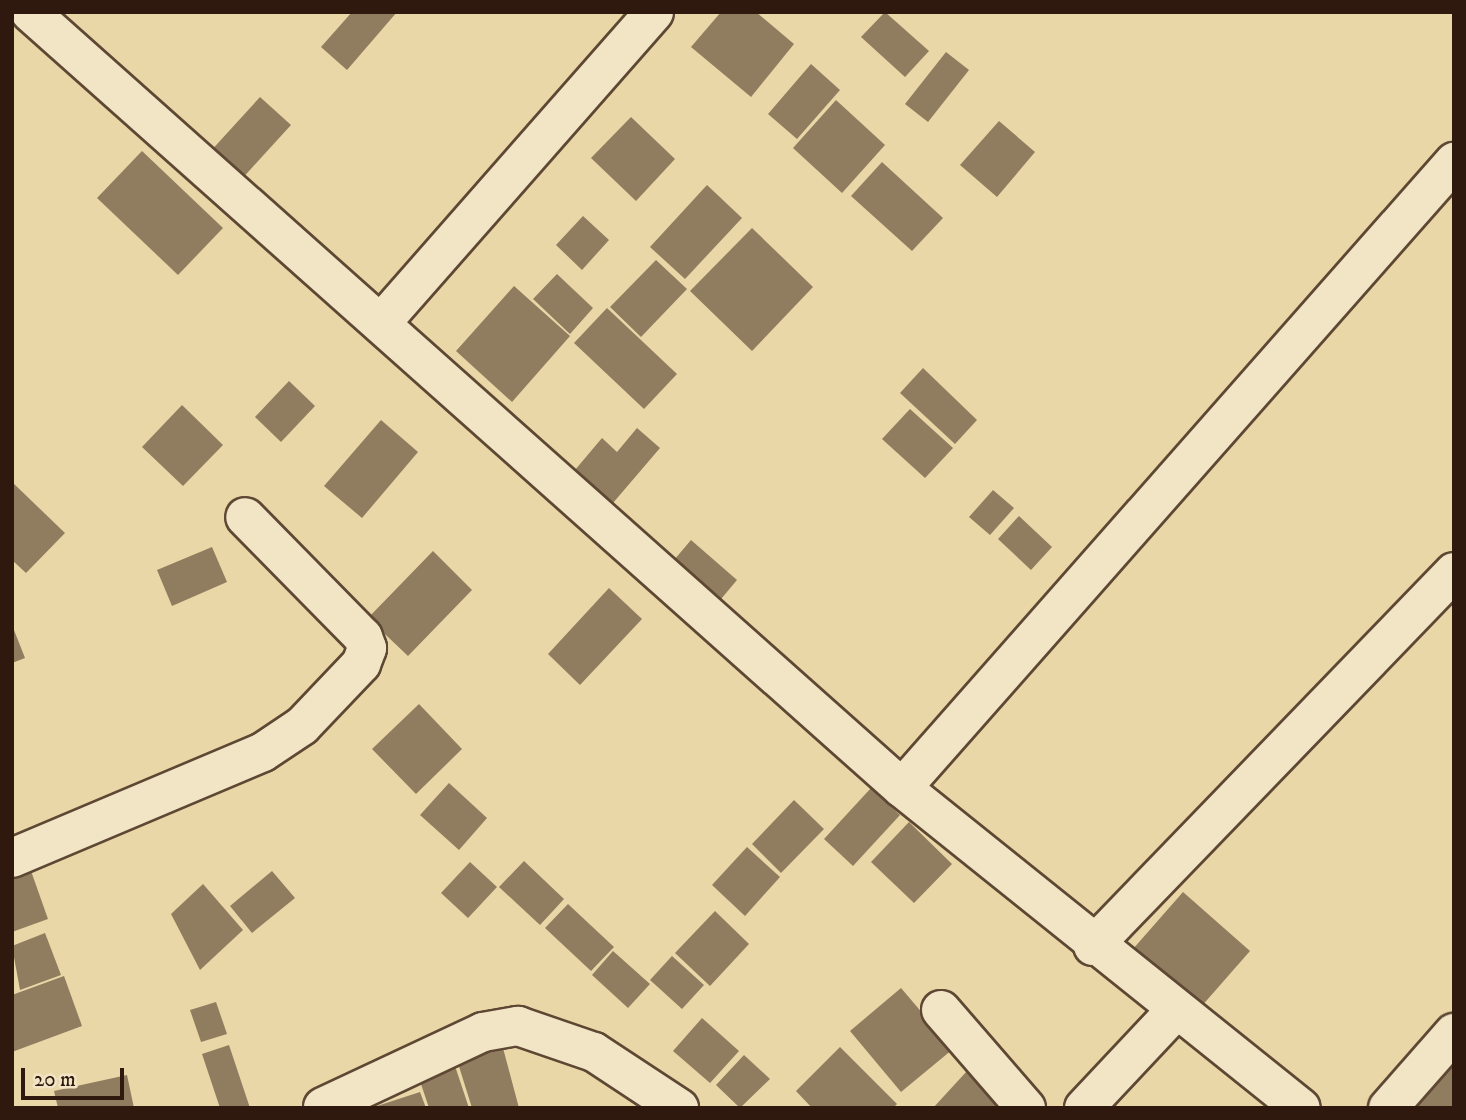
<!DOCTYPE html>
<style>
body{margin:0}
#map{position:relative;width:1466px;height:1120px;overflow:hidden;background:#ead7a7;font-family:"IM FELL DW Pica",serif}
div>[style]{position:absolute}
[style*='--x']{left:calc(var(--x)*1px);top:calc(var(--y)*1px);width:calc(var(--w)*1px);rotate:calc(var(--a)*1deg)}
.building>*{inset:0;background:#907c5e}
.roads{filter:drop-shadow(2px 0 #5e4834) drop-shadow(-2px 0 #5e4834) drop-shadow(0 2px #5e4834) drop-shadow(0 -2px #5e4834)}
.minor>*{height:38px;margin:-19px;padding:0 19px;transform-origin:19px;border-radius:19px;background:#f1e5c6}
span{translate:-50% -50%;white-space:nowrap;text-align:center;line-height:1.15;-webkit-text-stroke:5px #f1e5c6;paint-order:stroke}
.frame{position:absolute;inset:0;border:14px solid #2f190e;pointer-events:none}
.scale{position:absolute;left:21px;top:1068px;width:103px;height:32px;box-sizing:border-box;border:4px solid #2f190e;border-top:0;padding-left:9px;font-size:21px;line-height:24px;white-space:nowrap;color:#2f190e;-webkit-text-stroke:5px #f1e5c6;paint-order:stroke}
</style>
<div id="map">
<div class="building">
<div style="clip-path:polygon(352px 12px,397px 12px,347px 70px,321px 47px)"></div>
<div style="clip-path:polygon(721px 12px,756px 12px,794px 44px,751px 97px,691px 47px)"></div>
<div style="clip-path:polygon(885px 12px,929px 51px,905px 77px,861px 37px)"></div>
<div style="clip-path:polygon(946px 52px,969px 70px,928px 122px,905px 104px)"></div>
<div style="clip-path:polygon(811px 64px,840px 90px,797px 139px,768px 114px)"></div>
<div style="clip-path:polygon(260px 97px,291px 125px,239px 182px,208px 154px)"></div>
<div style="clip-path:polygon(836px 100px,885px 145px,842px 193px,793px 148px)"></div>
<div style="clip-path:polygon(631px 117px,675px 159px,636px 201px,591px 158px)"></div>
<div style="clip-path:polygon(999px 121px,1035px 152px,997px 197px,960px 165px)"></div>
<div style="clip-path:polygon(142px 151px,223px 228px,178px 275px,97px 198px)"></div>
<div style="clip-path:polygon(882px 162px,943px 218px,912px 251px,851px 196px)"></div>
<div style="clip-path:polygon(707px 185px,742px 218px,685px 279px,650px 247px)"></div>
<div style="clip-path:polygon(583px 216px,609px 240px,582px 270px,556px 245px)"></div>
<div style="clip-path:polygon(752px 228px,813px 287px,752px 351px,690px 291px)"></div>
<div style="clip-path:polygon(656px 260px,687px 289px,641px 337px,610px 307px)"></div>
<div style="clip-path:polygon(557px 274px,593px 308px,570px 334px,533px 299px)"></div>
<div style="clip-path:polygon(514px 286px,570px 336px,512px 402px,456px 351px)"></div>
<div style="clip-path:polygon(607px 308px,677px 374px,644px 409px,574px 343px)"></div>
<div style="clip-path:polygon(923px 368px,977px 420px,955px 444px,900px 393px)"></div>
<div style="clip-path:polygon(289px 381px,315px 406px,281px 442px,255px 417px)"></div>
<div style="clip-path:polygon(182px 405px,223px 445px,183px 486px,142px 447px)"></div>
<div style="clip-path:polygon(910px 409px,953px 448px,925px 478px,882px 439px)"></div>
<div style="clip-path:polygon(381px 420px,418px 452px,362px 518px,324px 486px)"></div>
<div style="clip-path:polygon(637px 428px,660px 448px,613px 503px,575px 470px,602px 438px,617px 452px)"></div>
<div style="clip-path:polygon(12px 482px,65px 533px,26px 573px,12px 560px)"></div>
<div style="clip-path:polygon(993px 490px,1014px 508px,990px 535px,969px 517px)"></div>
<div style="clip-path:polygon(1019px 516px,1052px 547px,1031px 570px,998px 539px)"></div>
<div style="clip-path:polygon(691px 540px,737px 580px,716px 605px,669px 566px)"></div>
<div style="clip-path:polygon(212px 547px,227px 582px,172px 606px,157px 570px)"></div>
<div style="clip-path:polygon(433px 551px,472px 590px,408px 656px,368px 618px)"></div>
<div style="clip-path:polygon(609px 588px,642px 619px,580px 685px,548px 654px)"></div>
<div style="clip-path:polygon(12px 625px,25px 658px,12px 663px)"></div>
<div style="clip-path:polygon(419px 704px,462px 749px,416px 794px,372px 749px)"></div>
<div style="clip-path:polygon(449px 783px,487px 818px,459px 850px,420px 815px)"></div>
<div style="clip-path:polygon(871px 788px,900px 815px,853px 866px,824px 839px)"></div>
<div style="clip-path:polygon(794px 800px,824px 829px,781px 873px,752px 844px)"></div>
<div style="clip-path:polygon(909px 822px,952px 864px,914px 903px,871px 862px)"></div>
<div style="clip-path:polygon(747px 847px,780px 877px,745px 916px,712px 885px)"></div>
<div style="clip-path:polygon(524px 861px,564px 899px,540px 925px,499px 887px)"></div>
<div style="clip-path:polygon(470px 862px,497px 887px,468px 918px,441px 893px)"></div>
<div style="clip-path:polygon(31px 871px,48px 919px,12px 932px,12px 877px)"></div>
<div style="clip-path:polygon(272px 871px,295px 898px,252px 933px,230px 906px)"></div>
<div style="clip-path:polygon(203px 884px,243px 930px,200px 970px,171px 914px)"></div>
<div style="clip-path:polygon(1183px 892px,1250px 951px,1200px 1008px,1133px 949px)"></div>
<div style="clip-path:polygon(568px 904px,614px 947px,591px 971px,545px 928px)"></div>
<div style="clip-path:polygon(715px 911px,749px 944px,710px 986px,675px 953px)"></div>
<div style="clip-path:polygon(45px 933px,61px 975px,20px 990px,12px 946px)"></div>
<div style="clip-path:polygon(613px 951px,650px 984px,628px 1008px,592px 975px)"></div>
<div style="clip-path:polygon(672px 956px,704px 985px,682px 1009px,650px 980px)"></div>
<div style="clip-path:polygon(64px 976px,82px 1026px,12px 1052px,12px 995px)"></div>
<div style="clip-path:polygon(901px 988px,953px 1049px,901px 1092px,850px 1031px)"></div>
<div style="clip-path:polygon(216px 1002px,227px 1034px,201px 1042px,190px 1010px)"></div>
<div style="clip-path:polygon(702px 1018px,739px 1051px,710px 1083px,673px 1051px)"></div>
<div style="clip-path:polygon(229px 1045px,250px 1108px,220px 1108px,202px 1054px)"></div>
<div style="clip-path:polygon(840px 1047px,897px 1104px,893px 1108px,812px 1108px,796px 1091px)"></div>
<div style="clip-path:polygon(503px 1048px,519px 1108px,472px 1108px,457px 1060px)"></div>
<div style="clip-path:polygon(744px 1055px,770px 1079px,740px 1108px,716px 1085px)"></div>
<div style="clip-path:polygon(1447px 1058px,1454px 1064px,1454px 1108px,1404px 1108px)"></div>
<div style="clip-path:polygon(455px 1066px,469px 1108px,429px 1108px,419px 1078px)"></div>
<div style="clip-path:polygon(967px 1071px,1006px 1108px,933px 1108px)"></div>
<div style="clip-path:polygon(127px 1075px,134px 1108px,58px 1108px,54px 1091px)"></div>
<div style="clip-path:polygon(420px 1092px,426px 1108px,374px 1108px,374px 1107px)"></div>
</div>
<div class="roads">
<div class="minor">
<div style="--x:30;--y:12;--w:1167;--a:41.67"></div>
<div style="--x:902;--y:788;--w:511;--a:38.73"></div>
<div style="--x:382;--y:322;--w:412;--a:-48.7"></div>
<div style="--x:902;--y:788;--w:835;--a:-48.59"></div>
<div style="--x:12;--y:858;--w:272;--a:-22.9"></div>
<div style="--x:263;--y:752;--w:47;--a:-33.7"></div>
<div style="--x:302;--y:726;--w:86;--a:-46.4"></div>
<div style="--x:361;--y:664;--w:17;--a:-69"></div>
<div style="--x:367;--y:648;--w:12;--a:-110"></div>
<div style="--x:363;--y:637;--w:168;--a:-134.5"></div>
<div style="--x:1093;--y:946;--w:520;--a:-46.01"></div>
<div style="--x:941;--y:1010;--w:130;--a:49.1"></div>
<div style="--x:323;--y:1107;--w:177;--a:-25.1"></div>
<div style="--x:483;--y:1032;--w:36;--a:-10"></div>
<div style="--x:518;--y:1026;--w:80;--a:18.9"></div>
<div style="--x:594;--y:1052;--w:102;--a:33.4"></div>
<div style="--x:1084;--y:1108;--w:134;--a:-46.8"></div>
<div style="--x:1388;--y:1108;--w:100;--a:-48.7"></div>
</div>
</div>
<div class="frame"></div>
<div class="scale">20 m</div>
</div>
